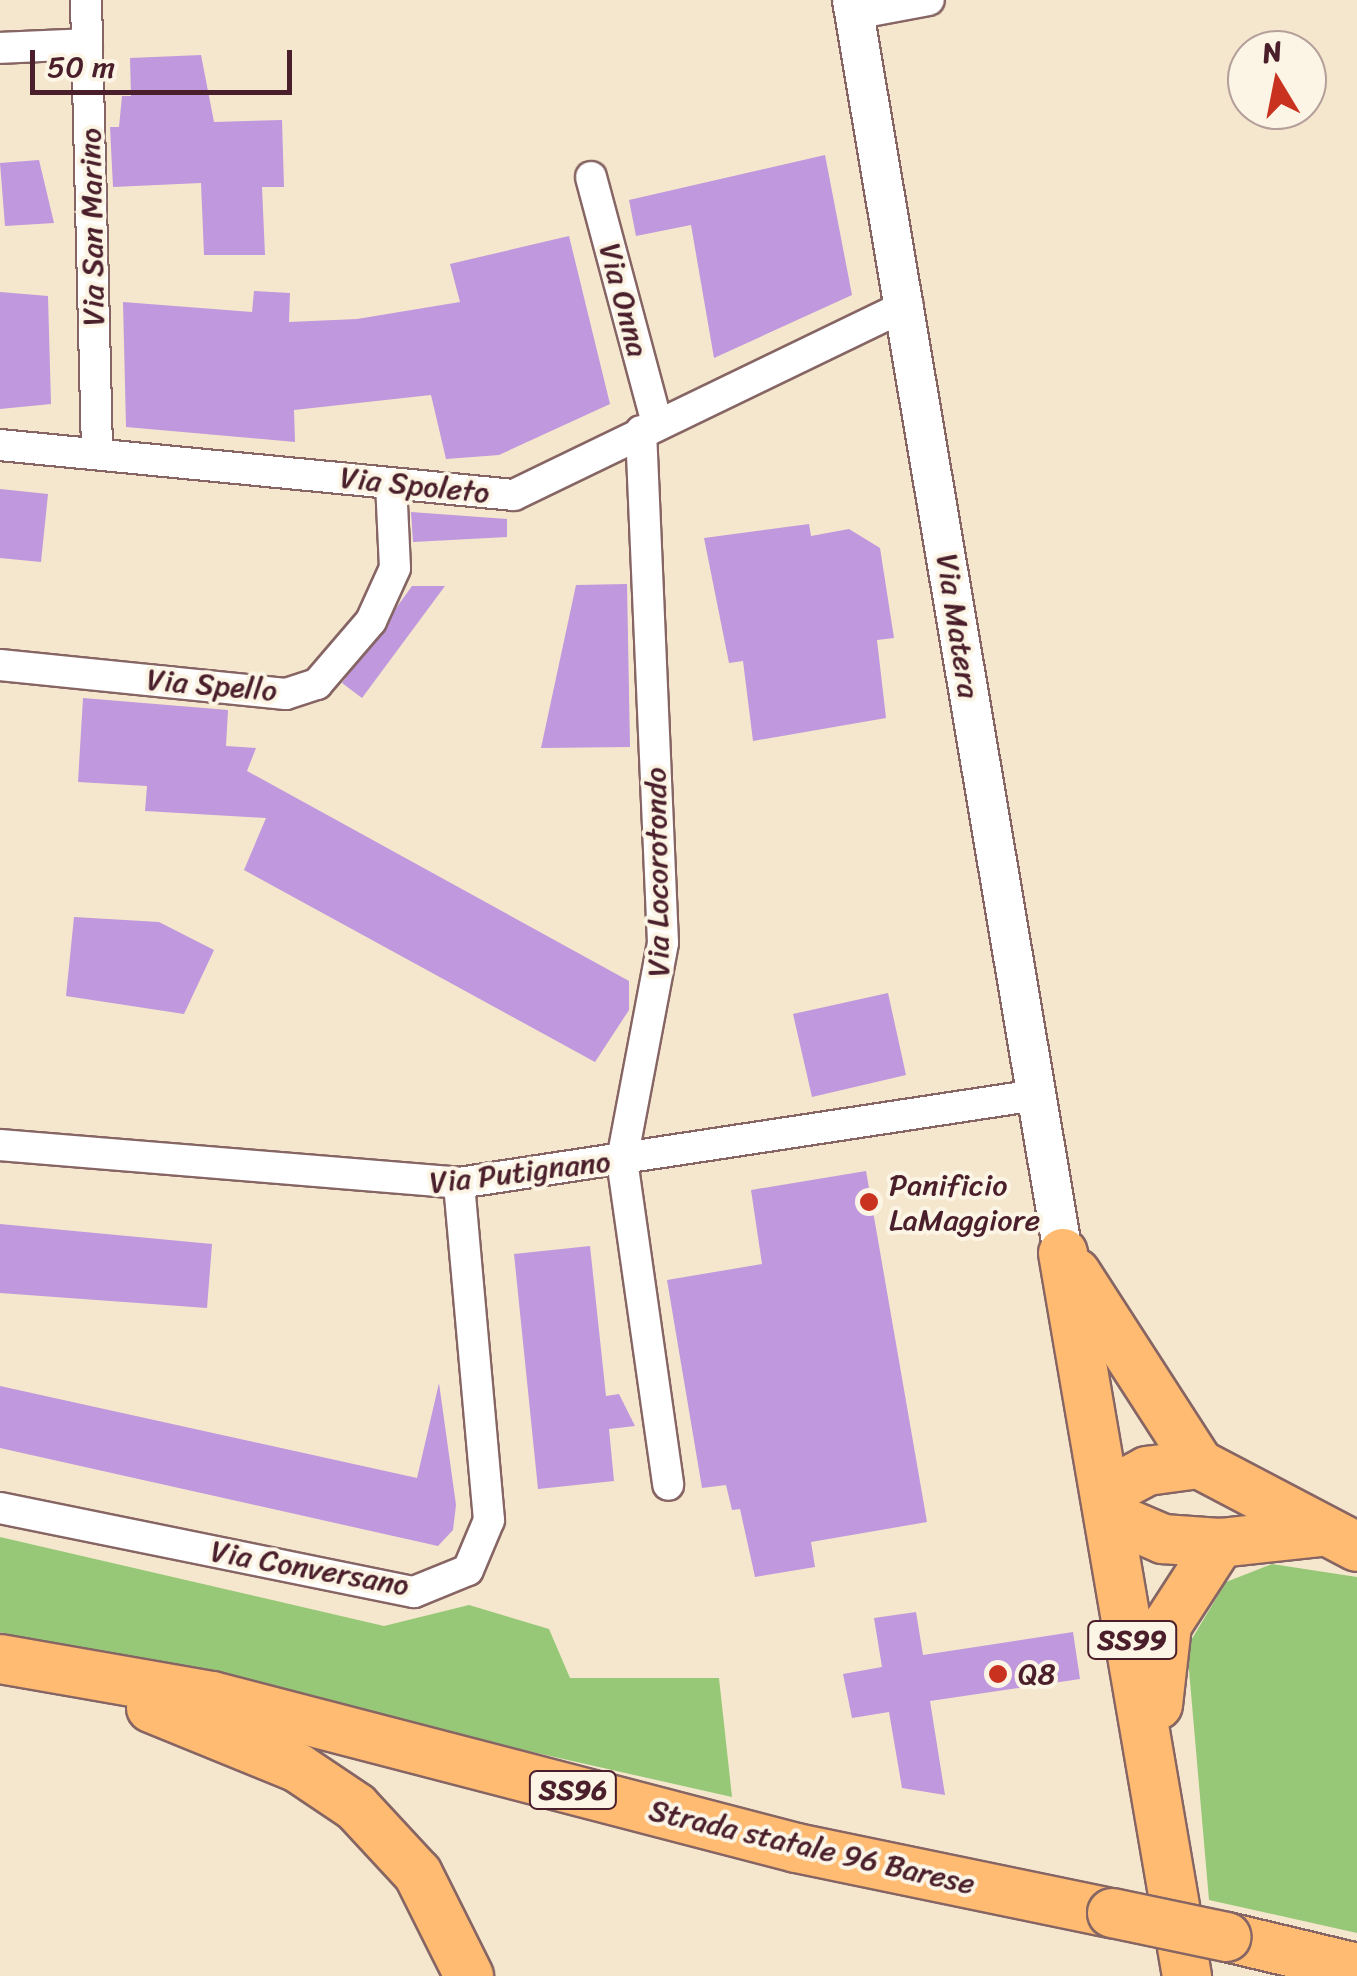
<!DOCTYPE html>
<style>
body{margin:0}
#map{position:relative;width:1357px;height:1976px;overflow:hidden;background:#f5e7cd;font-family:Sriracha,sans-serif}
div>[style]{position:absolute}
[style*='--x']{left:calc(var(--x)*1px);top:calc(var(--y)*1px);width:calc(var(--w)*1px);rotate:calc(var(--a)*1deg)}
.green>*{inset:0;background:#97c877}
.building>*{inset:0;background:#bf98dd}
.roads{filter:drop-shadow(2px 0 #866564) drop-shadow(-2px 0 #866564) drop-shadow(0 2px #866564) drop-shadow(0 -2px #866564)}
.minor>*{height:30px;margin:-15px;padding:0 15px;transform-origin:15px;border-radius:15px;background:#fff}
.tertiary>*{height:38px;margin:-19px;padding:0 19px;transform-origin:19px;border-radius:19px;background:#fff}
.primary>*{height:48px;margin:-24px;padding:0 24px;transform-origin:24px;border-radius:24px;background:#febb71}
.bridges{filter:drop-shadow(2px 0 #866564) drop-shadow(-2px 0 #866564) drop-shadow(0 2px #866564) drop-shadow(0 -2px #866564)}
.primary-bridge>*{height:48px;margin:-24px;padding:0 24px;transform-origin:24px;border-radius:24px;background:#febb71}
.dots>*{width:28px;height:28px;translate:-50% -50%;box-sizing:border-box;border:5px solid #fcf5e5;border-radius:50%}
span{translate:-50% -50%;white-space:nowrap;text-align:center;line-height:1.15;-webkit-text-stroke:8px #fcf5e5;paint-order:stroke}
.shield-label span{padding:2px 8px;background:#fcf5e5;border:2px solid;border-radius:8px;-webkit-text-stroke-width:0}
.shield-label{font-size:28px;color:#4a1f2b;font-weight:700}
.street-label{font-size:30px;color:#4a1f2b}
.poi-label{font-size:30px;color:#4a1f2b}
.left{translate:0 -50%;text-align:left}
.north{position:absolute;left:1227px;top:30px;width:100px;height:100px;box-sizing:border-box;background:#fcf5e5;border:2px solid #b59f9b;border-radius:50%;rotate:350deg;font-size:28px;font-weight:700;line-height:40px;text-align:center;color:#4a1f2b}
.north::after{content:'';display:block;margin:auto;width:35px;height:45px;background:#c8321e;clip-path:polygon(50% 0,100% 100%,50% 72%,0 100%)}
.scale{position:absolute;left:30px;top:50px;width:262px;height:45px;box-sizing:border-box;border:5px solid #4a1f2b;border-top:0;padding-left:12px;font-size:30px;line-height:35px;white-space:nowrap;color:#4a1f2b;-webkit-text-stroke:8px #fcf5e5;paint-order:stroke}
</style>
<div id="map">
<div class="green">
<div style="clip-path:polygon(0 1537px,384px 1626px,469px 1605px,549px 1629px,570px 1678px,719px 1678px,732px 1797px,0 1632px)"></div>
<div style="clip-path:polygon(1272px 1564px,1357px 1577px,1357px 1933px,1209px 1900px,1187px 1647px,1226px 1582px)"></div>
</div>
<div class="building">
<div style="clip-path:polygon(201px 55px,214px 122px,282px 120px,284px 187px,262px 187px,265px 255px,204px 255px,201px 183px,113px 187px,110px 127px,119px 127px,122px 96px,131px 96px,130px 58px)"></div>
<div style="clip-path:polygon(825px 155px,852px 295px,714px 358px,691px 225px,636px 236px,629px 200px)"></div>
<div style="clip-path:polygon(39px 160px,54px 223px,5px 226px,0 163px)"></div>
<div style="clip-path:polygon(569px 236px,610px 404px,499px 455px,446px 459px,431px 395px,294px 410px,295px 442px,126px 427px,123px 302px,252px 312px,254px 291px,290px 293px,289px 322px,357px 319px,460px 302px,450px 264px)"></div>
<div style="clip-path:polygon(0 292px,48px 296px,51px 404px,0 409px)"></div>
<div style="clip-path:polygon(0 489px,48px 494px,41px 562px,0 558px)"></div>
<div style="clip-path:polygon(411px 512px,507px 519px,507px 537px,413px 542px)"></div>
<div style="clip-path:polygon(809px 524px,811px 536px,849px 529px,880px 548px,894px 638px,877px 640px,886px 718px,753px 741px,743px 661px,729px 663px,704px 538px)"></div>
<div style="clip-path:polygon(627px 584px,630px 747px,541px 748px,576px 585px)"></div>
<div style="clip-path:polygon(412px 586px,445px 586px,362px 698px,342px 683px)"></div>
<div style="clip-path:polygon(83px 698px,228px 710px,226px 746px,256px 748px,247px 771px,629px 981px,629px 1010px,595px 1062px,244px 870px,266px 818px,145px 811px,147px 786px,78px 782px)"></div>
<div style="clip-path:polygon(74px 917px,159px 922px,214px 950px,184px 1014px,66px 996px)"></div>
<div style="clip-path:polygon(888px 993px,906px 1075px,812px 1097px,793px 1014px)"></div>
<div style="clip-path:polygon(866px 1171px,927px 1522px,811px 1542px,815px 1567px,755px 1577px,740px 1509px,732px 1510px,726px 1485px,702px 1488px,667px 1280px,762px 1264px,751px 1190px)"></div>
<div style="clip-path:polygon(0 1224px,212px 1244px,207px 1308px,0 1293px)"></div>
<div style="clip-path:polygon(590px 1246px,606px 1396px,619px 1394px,635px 1426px,609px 1429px,614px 1481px,538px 1489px,514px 1254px)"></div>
<div style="clip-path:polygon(439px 1383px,456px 1505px,453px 1530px,438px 1546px,0 1448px,0 1386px,417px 1478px)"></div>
<div style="clip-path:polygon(916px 1612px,923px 1655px,1073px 1632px,1080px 1679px,930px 1701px,945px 1795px,902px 1788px,889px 1712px,852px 1718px,843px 1674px,882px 1667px,874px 1618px)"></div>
</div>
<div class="roads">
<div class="minor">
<div style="--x:86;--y:0;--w:454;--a:88.6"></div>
<div style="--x:854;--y:14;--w:76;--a:-10.6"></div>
<div style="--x:0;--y:48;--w:87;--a:-2.6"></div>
<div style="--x:591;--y:177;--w:255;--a:75"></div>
<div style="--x:641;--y:431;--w:512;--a:87.54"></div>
<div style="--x:663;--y:943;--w:221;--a:100.7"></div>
<div style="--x:622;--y:1160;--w:328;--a:81.9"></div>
<div style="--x:0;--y:445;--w:516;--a:5.56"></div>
<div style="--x:514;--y:495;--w:437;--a:-25.8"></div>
<div style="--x:0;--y:665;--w:287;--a:5.8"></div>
<div style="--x:286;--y:694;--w:33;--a:-18"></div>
<div style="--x:317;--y:684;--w:83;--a:-49.4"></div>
<div style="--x:371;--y:621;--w:58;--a:-65.6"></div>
<div style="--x:395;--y:568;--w:85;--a:-92.7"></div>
<div style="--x:0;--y:1145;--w:461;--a:4.7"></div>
<div style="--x:459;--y:1183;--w:584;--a:-8.67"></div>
<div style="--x:0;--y:1508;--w:422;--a:11.5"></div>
<div style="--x:414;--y:1592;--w:58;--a:-22.2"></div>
<div style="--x:468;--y:1570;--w:54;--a:-67.2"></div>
<div style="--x:489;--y:1520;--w:338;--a:-95.1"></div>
</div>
<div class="tertiary">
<div style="--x:852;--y:0;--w:1271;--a:80.44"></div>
</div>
<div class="primary">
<div style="--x:1063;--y:1253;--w:734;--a:80.27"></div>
<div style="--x:1076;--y:1273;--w:227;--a:57.2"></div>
<div style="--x:1106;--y:1493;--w:47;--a:-28.2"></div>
<div style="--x:1147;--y:1471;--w:52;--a:-7.7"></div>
<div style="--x:1199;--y:1464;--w:178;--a:27.7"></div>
<div style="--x:1112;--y:1517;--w:56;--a:23.3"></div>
<div style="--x:1163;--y:1539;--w:57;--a:4"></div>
<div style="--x:1220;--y:1543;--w:102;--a:-6.2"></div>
<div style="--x:0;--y:1659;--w:215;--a:9.9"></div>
<div style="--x:212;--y:1696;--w:604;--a:14.57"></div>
<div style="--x:797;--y:1848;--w:322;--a:11.7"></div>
<div style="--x:1158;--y:1705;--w:81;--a:-83.6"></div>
<div style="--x:1167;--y:1625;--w:98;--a:-57.1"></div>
<div style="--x:151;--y:1708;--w:159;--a:22.2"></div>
<div style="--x:298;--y:1768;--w:70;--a:33.9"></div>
<div style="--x:356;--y:1807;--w:91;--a:47.2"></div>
<div style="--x:418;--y:1874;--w:114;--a:63.4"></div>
<div style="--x:1227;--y:1937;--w:134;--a:13.4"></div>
</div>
</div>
<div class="bridges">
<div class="primary-bridge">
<div style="--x:1112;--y:1913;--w:117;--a:11.8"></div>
</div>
</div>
<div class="dots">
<div style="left:869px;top:1202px;background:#c8321e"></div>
<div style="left:998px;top:1674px;background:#c8321e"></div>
</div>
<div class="shield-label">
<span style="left:1132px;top:1640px">SS99</span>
<span style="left:573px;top:1790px">SS96</span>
</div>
<div class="street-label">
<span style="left:92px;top:227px;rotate:-91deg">Via San Marino</span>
<span style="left:624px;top:300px;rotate:75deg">Via Onna</span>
<span style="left:415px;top:485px;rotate:6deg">Via Spoleto</span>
<span style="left:958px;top:626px;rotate:81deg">Via Matera</span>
<span style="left:212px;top:685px;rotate:5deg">Via Spello</span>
<span style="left:657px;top:872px;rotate:-91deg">Via Locorotondo</span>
<span style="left:520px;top:1172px;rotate:-7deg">Via Putignano</span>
<span style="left:310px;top:1568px;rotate:10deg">Via Conversano</span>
<span style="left:812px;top:1847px;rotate:13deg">Strada statale 96 Barese</span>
</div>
<div class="poi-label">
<span class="left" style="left:889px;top:1202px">Panificio<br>LaMaggiore</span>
<span class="left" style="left:1018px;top:1674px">Q8</span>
</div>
<div class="north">N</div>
<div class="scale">50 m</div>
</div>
